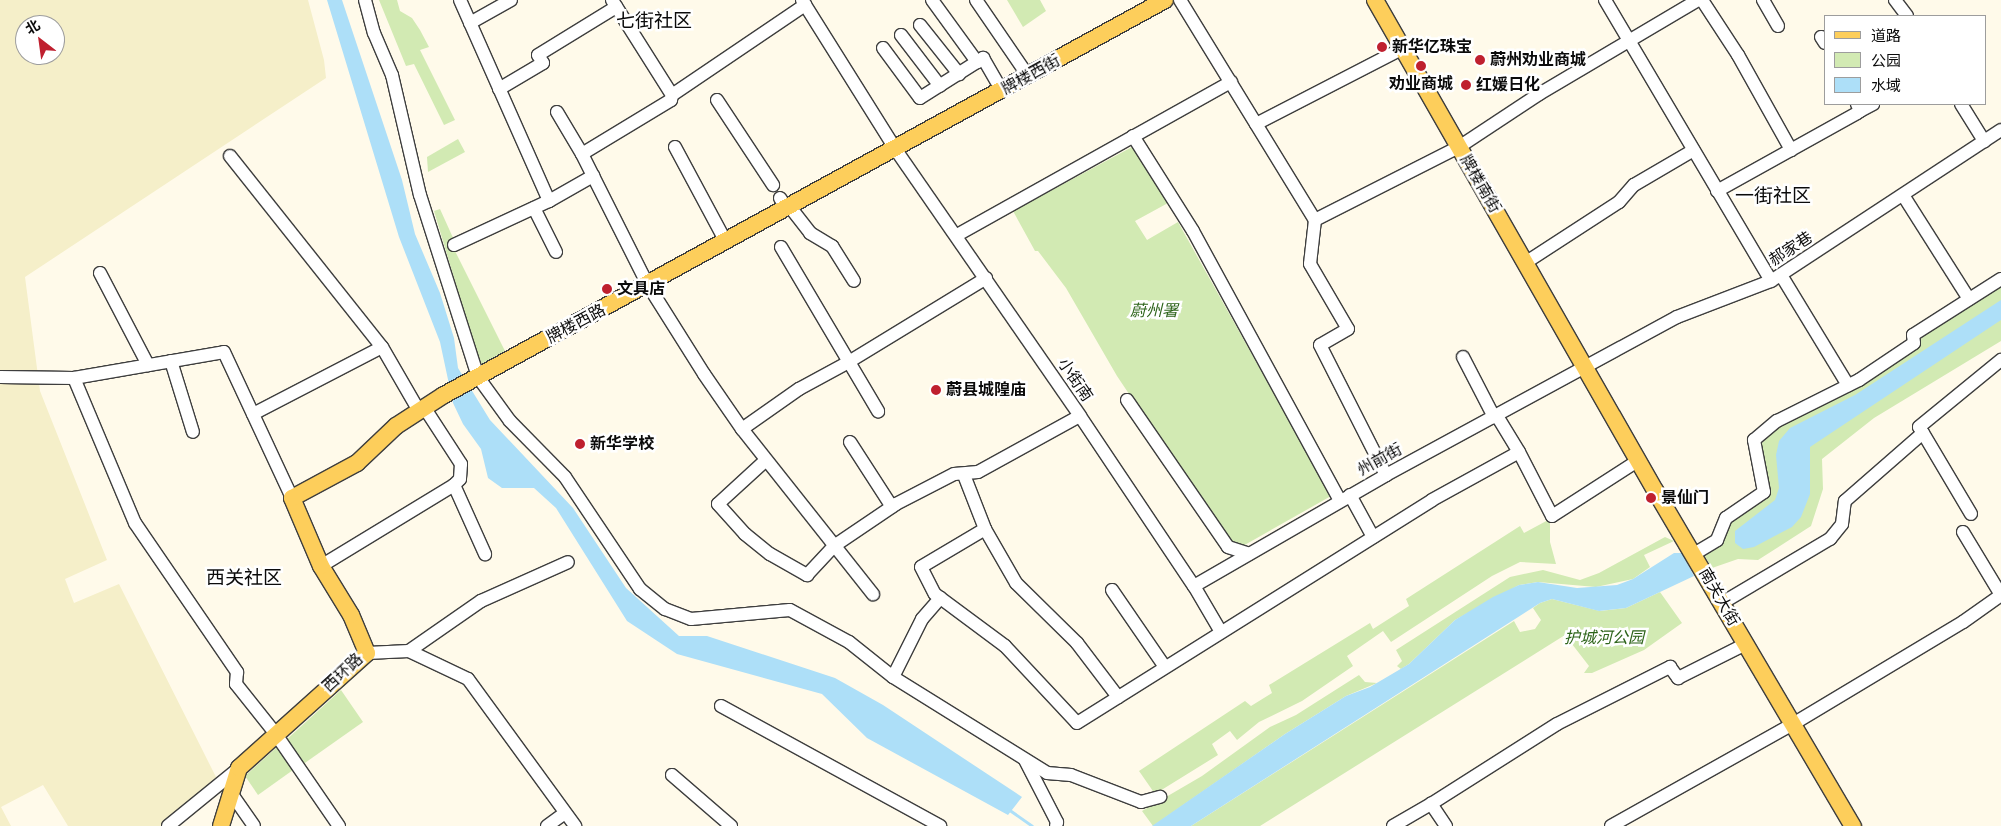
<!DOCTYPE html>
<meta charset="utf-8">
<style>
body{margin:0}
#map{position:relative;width:2001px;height:826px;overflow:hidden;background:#fffaea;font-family:Bitter,"Noto Sans SC",serif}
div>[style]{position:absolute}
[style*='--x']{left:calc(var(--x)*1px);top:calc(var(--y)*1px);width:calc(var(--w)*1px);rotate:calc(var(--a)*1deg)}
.farmland>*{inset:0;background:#f5efc9}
.green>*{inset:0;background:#d2eab3}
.water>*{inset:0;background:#addff8}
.stream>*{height:3px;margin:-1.5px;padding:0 1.5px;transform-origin:1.5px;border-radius:1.5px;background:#addff8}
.roads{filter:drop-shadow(1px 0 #3e3e3e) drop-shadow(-1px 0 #3e3e3e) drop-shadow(0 1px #3e3e3e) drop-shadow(0 -1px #3e3e3e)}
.minor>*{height:12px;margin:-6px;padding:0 6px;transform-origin:6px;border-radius:6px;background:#fff}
.major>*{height:16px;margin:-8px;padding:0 8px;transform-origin:8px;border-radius:8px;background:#fdce5b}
.dots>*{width:14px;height:14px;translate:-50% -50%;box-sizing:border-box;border:2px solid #fff;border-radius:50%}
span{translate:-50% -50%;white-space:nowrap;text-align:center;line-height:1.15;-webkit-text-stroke:5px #fff;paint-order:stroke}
.poi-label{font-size:16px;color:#0b0b0b;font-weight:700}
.left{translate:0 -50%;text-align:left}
.street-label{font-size:16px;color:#0b0b0b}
.park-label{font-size:16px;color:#2d641a;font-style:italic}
.quarter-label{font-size:19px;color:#0b0b0b}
.legend{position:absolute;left:1824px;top:15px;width:162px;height:90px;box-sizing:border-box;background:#fff;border:1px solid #9d9d9d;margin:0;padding:6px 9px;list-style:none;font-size:15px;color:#0b0b0b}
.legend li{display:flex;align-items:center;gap:10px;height:25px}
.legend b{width:25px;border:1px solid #9d9d9d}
.north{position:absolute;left:15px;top:15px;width:50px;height:50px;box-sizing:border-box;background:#fff;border:1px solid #9d9d9d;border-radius:50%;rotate:330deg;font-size:14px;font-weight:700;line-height:20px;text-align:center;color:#0b0b0b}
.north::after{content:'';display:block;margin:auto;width:18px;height:22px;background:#bf202f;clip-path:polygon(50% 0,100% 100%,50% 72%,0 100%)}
</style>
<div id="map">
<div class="farmland">
<div style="clip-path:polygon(evenodd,0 0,308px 0,324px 60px,326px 78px,25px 277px,40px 391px,107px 560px,65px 579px,74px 603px,119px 584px,217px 779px,161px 826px,68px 826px,43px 785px,1px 807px,11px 826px,0 826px,0 0,25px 25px,55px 25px,55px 55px,25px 55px,25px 25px)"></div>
</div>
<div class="green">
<div style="clip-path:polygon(379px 0,397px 0,400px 11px,412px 18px,420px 30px,429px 47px,420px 50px,455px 120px,444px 125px,414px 64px,406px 66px)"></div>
<div style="clip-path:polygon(1007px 0,1040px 0,1046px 11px,1023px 27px)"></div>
<div style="clip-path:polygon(458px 139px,465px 152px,428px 172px,427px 157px)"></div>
<div style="clip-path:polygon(1132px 147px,1168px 203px,1135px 221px,1147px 240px,1178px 222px,1331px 496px,1234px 551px,1117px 376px,1066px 288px,1038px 251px,1035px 251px,1013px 211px)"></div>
<div style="clip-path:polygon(440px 209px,454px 240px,451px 243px,505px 351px,480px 365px,434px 211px)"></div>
<div style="clip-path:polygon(2001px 283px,2001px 341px,1874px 418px,1822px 459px,1823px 489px,1811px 526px,1758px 560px,1738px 559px,1712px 568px,1703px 553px,1728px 524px,1766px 497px,1760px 445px,1778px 426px,1852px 386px,1921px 340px,1922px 334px)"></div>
<div style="clip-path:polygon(1550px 519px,1550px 542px,1556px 564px,1520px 562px,1492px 576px,1391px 642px,1383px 631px,1347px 656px,1353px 666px,1302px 701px,1259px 722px,1237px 740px,1230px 731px,1212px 744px,1218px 755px,1155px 794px,1139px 771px,1245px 701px,1251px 706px,1272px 693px,1269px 685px,1370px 623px,1373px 629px,1409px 606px,1406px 599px,1520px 526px,1524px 533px)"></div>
<div style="clip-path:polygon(1665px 537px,1674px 541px,1644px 555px,1650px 567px,1633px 579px,1596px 587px,1538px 582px,1519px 585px,1455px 620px,1409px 664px,1401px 669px,1397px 666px,1402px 661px,1396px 650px,1510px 577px,1543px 570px,1580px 580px,1599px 573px)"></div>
<div style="clip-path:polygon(1660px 592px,1682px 623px,1644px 650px,1592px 673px,1584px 673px,1589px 666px,1565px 635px,1260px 826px,1191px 826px,1514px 621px,1520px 632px,1535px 629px,1541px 620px,1533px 608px,1540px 603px,1552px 599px,1600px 611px,1626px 608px)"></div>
<div style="clip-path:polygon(1359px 675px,1365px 682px,1377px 683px,1346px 696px,1285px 734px,1153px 826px,1142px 811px,1202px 776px,1270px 727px,1296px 715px)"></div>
<div style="clip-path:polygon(341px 690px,363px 722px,302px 765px,285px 741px)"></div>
<div style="clip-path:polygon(277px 747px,293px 770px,258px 795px,245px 776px)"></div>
</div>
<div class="water">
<div style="clip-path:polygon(327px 0,342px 0,402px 180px,415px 234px,440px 293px,454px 338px,458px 368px,490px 420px,573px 508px,626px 588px,679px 636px,707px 636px,835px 678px,883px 705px,1022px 797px,1008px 815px,867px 738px,822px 694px,677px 654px,627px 621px,556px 508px,534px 488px,502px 488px,488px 478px,481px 449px,463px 424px,453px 403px,440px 342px,399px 237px)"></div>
<div style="clip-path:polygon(2001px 300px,2001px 320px,1810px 447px,1810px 494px,1801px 517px,1792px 527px,1754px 547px,1743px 549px,1735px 543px,1735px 531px,1775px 500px,1779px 488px,1776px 455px,1779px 441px,1790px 428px,1855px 395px)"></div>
<div style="clip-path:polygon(1674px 553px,1682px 553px,1694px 576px,1626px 608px,1599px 611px,1552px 599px,1540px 603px,1191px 826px,1152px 826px,1285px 734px,1346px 696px,1370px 687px,1409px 664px,1455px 620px,1493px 597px,1519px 585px,1538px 582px,1577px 588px,1617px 585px,1633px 579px)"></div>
</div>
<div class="stream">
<div style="--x:1008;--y:809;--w:29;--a:35"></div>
</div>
<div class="roads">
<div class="minor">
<div style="--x:365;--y:0;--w:34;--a:75"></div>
<div style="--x:374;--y:33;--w:46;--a:66.8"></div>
<div style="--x:392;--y:75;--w:123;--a:76.9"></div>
<div style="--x:420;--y:195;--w:191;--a:72.3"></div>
<div style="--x:478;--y:377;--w:54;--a:54"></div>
<div style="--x:510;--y:421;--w:78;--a:45.5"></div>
<div style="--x:565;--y:477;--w:135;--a:56.2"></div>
<div style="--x:640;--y:589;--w:32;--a:39"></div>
<div style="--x:665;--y:609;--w:28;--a:21"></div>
<div style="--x:691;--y:619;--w:99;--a:-5.2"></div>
<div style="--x:790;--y:610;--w:67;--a:28.5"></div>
<div style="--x:849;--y:642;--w:56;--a:38.5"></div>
<div style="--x:893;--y:677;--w:181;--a:31.9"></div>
<div style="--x:1047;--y:773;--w:24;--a:5"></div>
<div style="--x:1071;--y:775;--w:75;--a:21.1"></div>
<div style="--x:1141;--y:802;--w:20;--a:-15"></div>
<div style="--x:460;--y:0;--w:220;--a:66.1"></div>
<div style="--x:549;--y:201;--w:51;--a:-29.6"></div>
<div style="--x:612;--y:0;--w:112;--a:57.7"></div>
<div style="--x:672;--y:95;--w:5;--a:101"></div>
<div style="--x:671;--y:100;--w:104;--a:148.8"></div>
<div style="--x:582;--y:154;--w:147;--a:63.3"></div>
<div style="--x:648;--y:285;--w:105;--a:57.8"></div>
<div style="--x:704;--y:374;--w:67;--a:55.4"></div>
<div style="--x:742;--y:429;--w:211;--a:51.6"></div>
<div style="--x:802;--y:0;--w:177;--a:57.9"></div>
<div style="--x:896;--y:150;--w:323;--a:55.3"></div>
<div style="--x:1080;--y:416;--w:205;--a:56.2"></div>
<div style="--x:1194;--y:586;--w:53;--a:59.6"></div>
<div style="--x:932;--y:0;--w:77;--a:54"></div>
<div style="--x:976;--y:0;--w:92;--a:55.6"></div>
<div style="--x:1180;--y:0;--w:258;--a:58.5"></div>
<div style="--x:1315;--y:220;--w:44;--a:96.5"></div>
<div style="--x:1310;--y:264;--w:75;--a:59.7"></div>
<div style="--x:1348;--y:329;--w:32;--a:150"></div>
<div style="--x:1320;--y:345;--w:146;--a:63.1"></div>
<div style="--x:1605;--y:0;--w:326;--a:59.4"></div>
<div style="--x:1702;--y:0;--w:66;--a:56.8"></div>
<div style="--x:1738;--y:55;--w:109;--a:60.8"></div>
<div style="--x:1763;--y:0;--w:30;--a:60"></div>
<div style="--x:1895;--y:0;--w:20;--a:53"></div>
<div style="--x:470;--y:23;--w:47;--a:-29.3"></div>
<div style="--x:920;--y:25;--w:63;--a:51.5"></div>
<div style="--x:901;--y:35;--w:64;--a:52.6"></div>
<div style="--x:1821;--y:37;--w:7;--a:56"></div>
<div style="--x:883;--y:48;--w:62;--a:53.5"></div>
<div style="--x:920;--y:98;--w:75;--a:-32.4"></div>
<div style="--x:983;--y:58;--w:38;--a:60"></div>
<div style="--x:499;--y:89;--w:51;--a:-30.6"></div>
<div style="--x:543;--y:63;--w:9;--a:-122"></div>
<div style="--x:538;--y:55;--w:92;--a:-31.6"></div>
<div style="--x:672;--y:95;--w:161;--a:-34.1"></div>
<div style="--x:717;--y:100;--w:102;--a:56.6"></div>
<div style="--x:1961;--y:104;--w:44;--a:58.1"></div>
<div style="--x:1860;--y:111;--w:15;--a:-28"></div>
<div style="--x:557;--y:112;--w:49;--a:59.2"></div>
<div style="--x:1256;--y:124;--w:165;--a:-27.3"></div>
<div style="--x:1133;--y:136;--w:112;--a:57.7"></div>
<div style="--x:1193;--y:231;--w:307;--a:61.4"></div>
<div style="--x:675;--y:147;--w:108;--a:61.8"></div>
<div style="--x:230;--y:156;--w:244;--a:51.5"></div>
<div style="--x:382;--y:347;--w:74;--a:60"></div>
<div style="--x:1717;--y:191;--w:160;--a:-29.1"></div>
<div style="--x:1857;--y:113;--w:4;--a:-34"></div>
<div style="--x:1860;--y:111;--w:8;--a:-113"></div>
<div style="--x:1903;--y:195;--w:123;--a:57.6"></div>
<div style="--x:780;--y:198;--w:13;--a:58"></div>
<div style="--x:790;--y:207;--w:33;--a:52"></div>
<div style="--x:810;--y:233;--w:26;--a:31"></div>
<div style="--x:832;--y:246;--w:41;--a:57.8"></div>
<div style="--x:534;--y:208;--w:49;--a:63.4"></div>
<div style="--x:1315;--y:220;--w:161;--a:-26.9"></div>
<div style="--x:1459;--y:147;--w:96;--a:-33.5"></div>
<div style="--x:1539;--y:94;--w:185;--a:-30.6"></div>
<div style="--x:957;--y:235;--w:314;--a:-29.2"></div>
<div style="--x:454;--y:245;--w:105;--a:-24.9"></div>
<div style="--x:781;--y:247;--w:191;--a:59.4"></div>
<div style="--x:1525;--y:263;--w:112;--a:-33"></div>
<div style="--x:1619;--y:202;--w:23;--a:-49"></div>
<div style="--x:1634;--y:185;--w:69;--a:-30.3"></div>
<div style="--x:100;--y:273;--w:104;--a:62.4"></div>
<div style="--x:1781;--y:275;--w:129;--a:58.7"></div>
<div style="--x:1463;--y:357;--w:68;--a:62.7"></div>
<div style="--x:171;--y:361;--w:74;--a:72.8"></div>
<div style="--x:0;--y:377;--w:74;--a:0.8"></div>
<div style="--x:74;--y:378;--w:152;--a:-9.8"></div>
<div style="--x:224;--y:352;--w:161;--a:65"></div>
<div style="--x:74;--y:378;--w:157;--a:67.2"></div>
<div style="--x:135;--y:523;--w:181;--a:55.6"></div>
<div style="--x:237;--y:672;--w:12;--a:95"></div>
<div style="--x:236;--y:684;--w:63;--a:51.5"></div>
<div style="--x:275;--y:733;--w:113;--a:55.5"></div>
<div style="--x:1127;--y:400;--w:178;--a:55.5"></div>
<div style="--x:1228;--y:547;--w:22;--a:18"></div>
<div style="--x:424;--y:407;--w:68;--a:57"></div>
<div style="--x:461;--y:464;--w:15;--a:94"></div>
<div style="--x:460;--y:479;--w:8;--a:135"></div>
<div style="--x:454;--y:485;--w:76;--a:65.8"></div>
<div style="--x:253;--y:414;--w:145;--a:-27.4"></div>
<div style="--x:742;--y:429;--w:70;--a:-35.1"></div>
<div style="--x:799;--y:389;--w:55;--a:-28.4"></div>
<div style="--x:847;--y:363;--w:163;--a:-31.4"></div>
<div style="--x:1923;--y:433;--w:94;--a:59.3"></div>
<div style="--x:850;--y:442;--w:77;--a:57.1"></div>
<div style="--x:1519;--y:452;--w:72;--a:62.7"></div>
<div style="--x:1552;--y:516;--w:103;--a:-32.8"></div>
<div style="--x:766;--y:460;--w:65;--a:137.5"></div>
<div style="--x:718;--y:504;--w:40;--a:48"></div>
<div style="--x:745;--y:534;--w:32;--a:39"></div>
<div style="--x:770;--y:554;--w:43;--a:29.6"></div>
<div style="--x:807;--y:575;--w:40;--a:-47"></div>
<div style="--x:834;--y:546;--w:75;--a:-34.1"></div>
<div style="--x:896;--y:504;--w:65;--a:-27.3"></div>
<div style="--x:954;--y:474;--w:24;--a:-5"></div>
<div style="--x:978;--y:472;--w:116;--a:-28.8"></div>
<div style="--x:964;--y:475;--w:58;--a:68.7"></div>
<div style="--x:985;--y:529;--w:74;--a:149.3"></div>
<div style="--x:921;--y:567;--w:30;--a:63"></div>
<div style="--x:935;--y:594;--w:87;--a:36.6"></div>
<div style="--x:1005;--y:646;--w:105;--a:46.9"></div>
<div style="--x:1077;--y:723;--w:419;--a:-32.1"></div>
<div style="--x:1432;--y:500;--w:99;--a:-28.9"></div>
<div style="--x:1519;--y:452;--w:42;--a:-121.4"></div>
<div style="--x:1350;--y:495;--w:48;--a:61.3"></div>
<div style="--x:985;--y:529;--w:62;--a:60.1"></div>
<div style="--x:1016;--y:583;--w:86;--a:44.5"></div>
<div style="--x:1077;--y:643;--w:68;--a:52.8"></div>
<div style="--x:1963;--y:532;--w:74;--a:58.9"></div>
<div style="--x:1694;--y:554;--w:27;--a:-31"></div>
<div style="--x:1717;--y:540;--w:24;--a:-68"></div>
<div style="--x:1726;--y:518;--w:46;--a:-34.4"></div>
<div style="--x:1764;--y:492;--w:53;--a:-100.9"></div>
<div style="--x:1754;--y:440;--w:30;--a:-40"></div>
<div style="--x:1777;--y:421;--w:92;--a:-26.6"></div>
<div style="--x:1859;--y:380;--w:66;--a:-33.9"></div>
<div style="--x:1914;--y:343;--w:8;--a:-97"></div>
<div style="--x:1913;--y:335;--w:104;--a:-32.5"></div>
<div style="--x:321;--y:566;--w:156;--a:-31.3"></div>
<div style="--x:1194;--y:586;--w:222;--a:-30"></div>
<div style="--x:1386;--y:475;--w:331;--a:-28.5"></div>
<div style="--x:1677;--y:317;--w:101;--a:-21"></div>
<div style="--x:1771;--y:281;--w:275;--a:-33.3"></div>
<div style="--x:1112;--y:590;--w:93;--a:55.5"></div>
<div style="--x:1722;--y:603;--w:126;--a:-30.7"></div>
<div style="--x:1830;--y:539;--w:19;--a:-51"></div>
<div style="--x:1842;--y:524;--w:23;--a:-83"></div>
<div style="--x:1845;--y:501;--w:103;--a:-41.1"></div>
<div style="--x:1923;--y:433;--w:7;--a:-124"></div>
<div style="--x:1919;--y:427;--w:106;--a:-39.3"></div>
<div style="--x:409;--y:651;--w:88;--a:-34.8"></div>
<div style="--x:481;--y:601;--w:95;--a:-24.1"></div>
<div style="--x:367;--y:653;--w:42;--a:-2.7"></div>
<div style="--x:409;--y:651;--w:65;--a:25.4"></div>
<div style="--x:468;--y:679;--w:182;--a:53.9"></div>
<div style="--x:893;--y:677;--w:65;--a:-63.4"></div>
<div style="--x:922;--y:619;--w:28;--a:-49"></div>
<div style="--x:721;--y:706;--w:250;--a:28.7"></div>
<div style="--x:1025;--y:760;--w:70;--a:62.7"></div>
<div style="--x:1057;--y:822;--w:4;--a:104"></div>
<div style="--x:672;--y:775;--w:78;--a:40.8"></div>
<div style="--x:231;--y:793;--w:40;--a:55.1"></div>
<div style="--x:168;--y:826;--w:92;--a:-39.2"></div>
<div style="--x:547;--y:826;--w:22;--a:-36"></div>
<div style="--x:1393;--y:826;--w:44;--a:-30.1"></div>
<div style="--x:1446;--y:826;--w:27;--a:-124"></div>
<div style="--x:1431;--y:804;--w:149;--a:-32.4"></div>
<div style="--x:1557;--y:724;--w:127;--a:-26.8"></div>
<div style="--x:1670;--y:667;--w:14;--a:54"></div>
<div style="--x:1678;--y:678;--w:76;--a:-26.6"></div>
<div style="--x:1611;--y:826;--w:209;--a:-29.3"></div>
<div style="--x:1793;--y:724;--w:198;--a:-31"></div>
<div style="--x:1963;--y:622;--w:47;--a:-35.4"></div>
</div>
<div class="major">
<div style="--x:1375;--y:0;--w:567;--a:60.27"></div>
<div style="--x:1656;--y:492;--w:388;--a:59.5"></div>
<div style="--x:221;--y:826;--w:61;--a:-72.8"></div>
<div style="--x:239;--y:768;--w:172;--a:-41.9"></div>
<div style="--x:367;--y:653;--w:41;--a:-112.8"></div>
<div style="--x:351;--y:615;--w:57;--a:-121.5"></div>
<div style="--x:321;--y:566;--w:74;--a:-113.1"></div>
<div style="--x:292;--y:498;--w:74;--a:-28.3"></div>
<div style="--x:357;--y:463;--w:54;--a:-43.5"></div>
<div style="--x:396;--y:426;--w:57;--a:-32.9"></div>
<div style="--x:444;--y:395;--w:822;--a:-28.72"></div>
</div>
</div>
<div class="dots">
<div style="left:1382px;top:47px;background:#bf202f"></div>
<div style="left:1480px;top:60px;background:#bf202f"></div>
<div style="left:1421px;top:66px;background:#bf202f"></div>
<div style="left:1466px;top:85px;background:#bf202f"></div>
<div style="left:607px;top:289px;background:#bf202f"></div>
<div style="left:936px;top:390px;background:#bf202f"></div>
<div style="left:580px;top:444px;background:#bf202f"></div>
<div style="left:1651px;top:498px;background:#bf202f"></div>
</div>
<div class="poi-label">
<span class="left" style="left:1392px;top:47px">新华亿珠宝</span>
<span class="left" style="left:1490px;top:60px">蔚州劝业商城</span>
<span style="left:1421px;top:84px">劝业商城</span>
<span class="left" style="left:1476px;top:85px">红媛日化</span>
<span class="left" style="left:617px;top:289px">文具店</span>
<span class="left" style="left:946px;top:390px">蔚县城隍庙</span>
<span class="left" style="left:590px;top:444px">新华学校</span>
<span class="left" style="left:1661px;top:498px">景仙门</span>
</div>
<div class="street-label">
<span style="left:1031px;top:75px;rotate:-29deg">牌楼西街</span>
<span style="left:1480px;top:184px;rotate:60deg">牌楼南街</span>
<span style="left:1791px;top:249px;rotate:-33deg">郝家巷</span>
<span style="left:576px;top:324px;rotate:-28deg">牌楼西路</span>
<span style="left:1075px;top:380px;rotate:56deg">小街南</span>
<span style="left:1380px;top:460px;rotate:-29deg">州前街</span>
<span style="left:1719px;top:597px;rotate:60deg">南关大街</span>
<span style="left:343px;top:673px;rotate:-43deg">西环路</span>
</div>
<div class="park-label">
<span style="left:1154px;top:311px">蔚州署</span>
<span style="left:1604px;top:638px">护城河公园</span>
</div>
<div class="quarter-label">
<span style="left:654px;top:21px">七街社区</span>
<span style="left:1773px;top:196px">一街社区</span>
<span style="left:244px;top:578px">西关社区</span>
</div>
<ul class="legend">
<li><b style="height:6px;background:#fdce5b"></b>道路</li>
<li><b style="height:14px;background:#d2eab3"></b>公园</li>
<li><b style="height:14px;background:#addff8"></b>水域</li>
</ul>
<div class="north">北</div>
</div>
